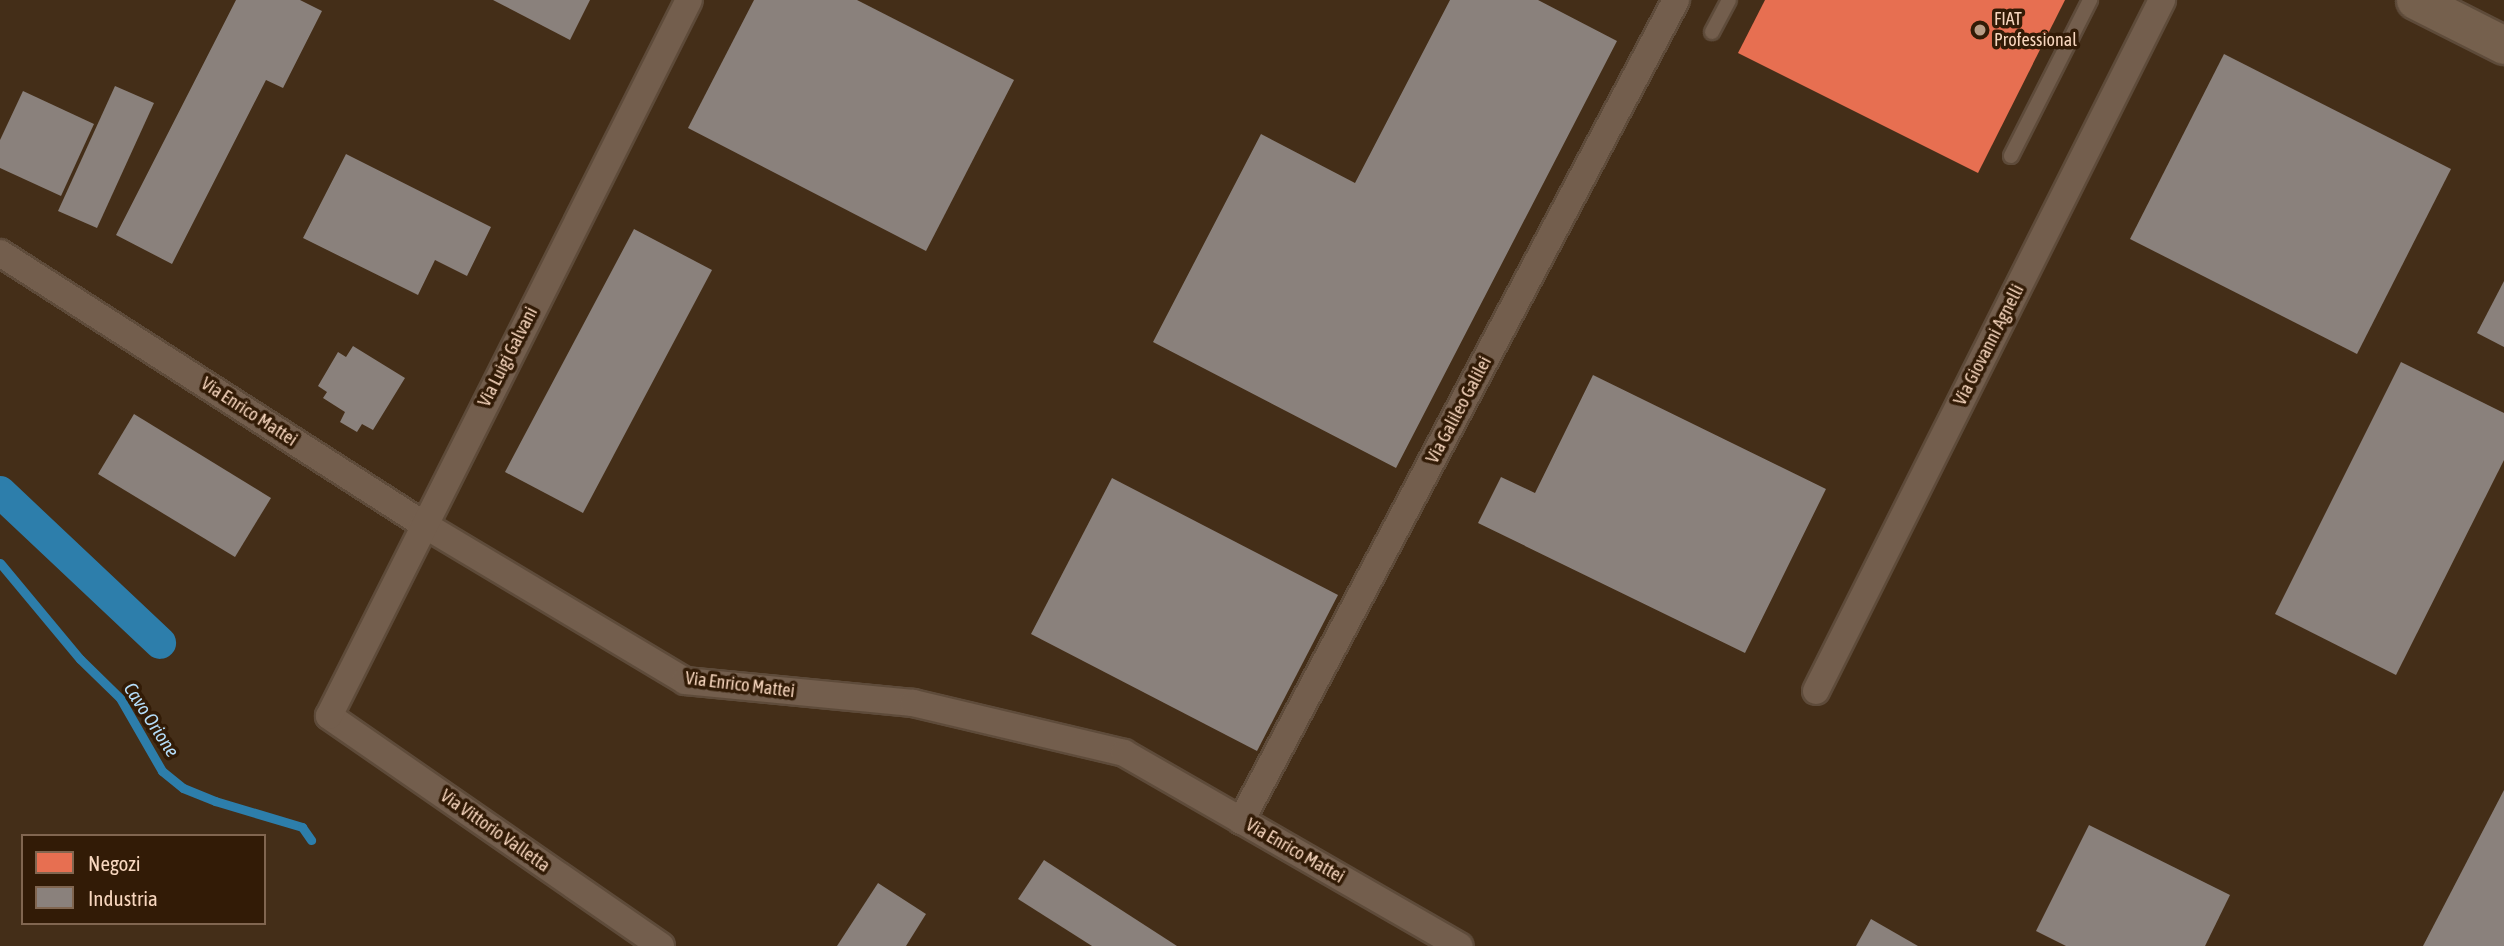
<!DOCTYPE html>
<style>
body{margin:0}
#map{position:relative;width:2504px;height:946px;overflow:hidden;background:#442e18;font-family:"Asap Condensed",sans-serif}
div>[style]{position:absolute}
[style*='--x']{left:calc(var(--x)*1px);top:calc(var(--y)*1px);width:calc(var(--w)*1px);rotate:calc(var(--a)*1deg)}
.shops>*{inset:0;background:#e76f51}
.industry>*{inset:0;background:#8a817c}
.stream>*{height:9px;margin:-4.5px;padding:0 4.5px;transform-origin:4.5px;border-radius:4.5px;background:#2d7eab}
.canal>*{height:32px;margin:-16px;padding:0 16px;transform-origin:16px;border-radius:16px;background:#2d7eab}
.roads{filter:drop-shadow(2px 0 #5e4b3a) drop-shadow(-2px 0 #5e4b3a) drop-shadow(0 2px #5e4b3a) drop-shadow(0 -2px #5e4b3a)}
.lane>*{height:14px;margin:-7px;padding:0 7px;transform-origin:7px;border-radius:7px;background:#735e4d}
.street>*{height:26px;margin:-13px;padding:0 13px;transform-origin:13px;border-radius:13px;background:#735e4d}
.secondary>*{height:37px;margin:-18.5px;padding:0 18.5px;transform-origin:18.5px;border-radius:18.5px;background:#75604d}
.dots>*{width:19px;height:19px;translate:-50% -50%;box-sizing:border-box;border:4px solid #321b06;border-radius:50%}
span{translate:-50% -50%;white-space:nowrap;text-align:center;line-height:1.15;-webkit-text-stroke:7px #321b06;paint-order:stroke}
.poi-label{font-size:18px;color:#f8d7bf}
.left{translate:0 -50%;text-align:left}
.street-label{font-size:18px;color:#f8d7bf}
.water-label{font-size:19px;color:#b5ddf9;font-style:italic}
.legend{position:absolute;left:21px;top:834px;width:245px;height:91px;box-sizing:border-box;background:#321b06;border:2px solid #816650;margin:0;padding:9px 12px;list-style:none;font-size:21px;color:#f8d7bf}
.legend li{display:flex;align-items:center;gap:14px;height:35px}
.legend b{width:35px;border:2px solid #816650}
</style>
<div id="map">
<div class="shops">
<div style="clip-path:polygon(1765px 0,2065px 0,1978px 173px,1738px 53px)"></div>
</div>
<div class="industry">
<div style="clip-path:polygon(236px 0,300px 0,322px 11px,283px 88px,266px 80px,172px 264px,116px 235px)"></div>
<div style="clip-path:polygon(493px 0,590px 0,570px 40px)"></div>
<div style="clip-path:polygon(754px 0,857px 0,1014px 80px,926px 251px,688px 128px)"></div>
<div style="clip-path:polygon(1450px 0,1538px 0,1617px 41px,1396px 468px,1153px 342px,1261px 134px,1355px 183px)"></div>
<div style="clip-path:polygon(2224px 54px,2451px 169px,2357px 354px,2130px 239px)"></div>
<div style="clip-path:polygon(115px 86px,154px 103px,97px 228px,58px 211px)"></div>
<div style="clip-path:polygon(23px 91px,94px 124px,61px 196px,0 168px,0 140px)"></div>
<div style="clip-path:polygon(346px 154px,491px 227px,467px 276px,435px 260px,418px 295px,303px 238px)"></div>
<div style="clip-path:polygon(634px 229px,712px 270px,583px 513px,505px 472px)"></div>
<div style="clip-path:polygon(2504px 281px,2504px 347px,2477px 333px)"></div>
<div style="clip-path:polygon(353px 346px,405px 378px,373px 430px,362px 424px,357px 432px,340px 422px,345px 412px,323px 398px,327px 392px,318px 386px,338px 352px,346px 357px)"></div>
<div style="clip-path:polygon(2401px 362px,2504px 413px,2504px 460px,2396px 675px,2275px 614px)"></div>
<div style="clip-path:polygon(1593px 375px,1826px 489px,1745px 653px,1478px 523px,1501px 477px,1535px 493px)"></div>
<div style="clip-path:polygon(134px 414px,271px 498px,235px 557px,98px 474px)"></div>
<div style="clip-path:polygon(1112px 478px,1338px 595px,1257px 751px,1031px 634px)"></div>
<div style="clip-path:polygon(2504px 790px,2504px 946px,2423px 946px)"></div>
<div style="clip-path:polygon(2089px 825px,2230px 895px,2205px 946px,2066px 946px,2036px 931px)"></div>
<div style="clip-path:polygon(1044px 860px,1177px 946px,1092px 946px,1018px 899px)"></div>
<div style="clip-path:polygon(878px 883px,926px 914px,906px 946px,837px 946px)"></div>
<div style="clip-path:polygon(1871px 919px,1918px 946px,1856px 946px)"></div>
</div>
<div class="stream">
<div style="--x:0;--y:563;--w:125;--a:50.2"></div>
<div style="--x:80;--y:659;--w:56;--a:44.3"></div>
<div style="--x:120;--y:698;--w:84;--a:60.1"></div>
<div style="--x:162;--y:771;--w:27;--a:39"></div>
<div style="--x:183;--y:788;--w:35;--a:22"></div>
<div style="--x:215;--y:801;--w:91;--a:16.6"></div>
<div style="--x:302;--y:827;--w:16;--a:55"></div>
</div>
<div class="canal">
<div style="--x:0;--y:492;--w:220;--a:43.3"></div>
</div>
<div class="roads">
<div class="lane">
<div style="--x:1712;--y:32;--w:36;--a:-62"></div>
<div style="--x:2011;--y:156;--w:175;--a:-63.1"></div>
</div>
<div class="street">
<div style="--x:0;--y:253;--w:502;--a:32.65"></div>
<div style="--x:423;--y:524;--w:305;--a:30.9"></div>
<div style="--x:685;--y:681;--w:229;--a:5.5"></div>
<div style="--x:913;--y:703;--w:217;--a:13.3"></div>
<div style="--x:1124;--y:753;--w:387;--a:29.9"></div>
<div style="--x:1816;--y:691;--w:773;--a:-63.4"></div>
<div style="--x:1241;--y:821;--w:929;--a:-62.08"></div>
<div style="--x:661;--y:946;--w:404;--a:-145.3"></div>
<div style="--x:329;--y:716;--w:801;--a:-63.31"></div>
</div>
<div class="secondary">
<div style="--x:2415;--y:0;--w:100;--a:26.8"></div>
</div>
</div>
<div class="dots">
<div style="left:1980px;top:30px;background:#b99c85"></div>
</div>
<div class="poi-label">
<span class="left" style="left:1994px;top:30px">FIAT<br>Professional</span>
</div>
<div class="street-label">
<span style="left:1989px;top:345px;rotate:-63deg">Via Giovanni Agnelli</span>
<span style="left:508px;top:357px;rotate:-63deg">Via Luigi Galvani</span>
<span style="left:1459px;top:410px;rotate:-62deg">Via Galileo Galilei</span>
<span style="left:249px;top:412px;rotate:33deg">Via Enrico Mattei</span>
<span style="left:740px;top:685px;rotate:7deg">Via Enrico Mattei</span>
<span style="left:495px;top:831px;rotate:35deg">Via Vittorio Valletta</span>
<span style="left:1295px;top:851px;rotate:30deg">Via Enrico Mattei</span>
</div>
<div class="water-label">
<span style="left:151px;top:720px;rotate:57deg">Cavo Orione</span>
</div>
<ul class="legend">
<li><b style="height:19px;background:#e76f51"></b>Negozi</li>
<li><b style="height:19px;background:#8a817c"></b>Industria</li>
</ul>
</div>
